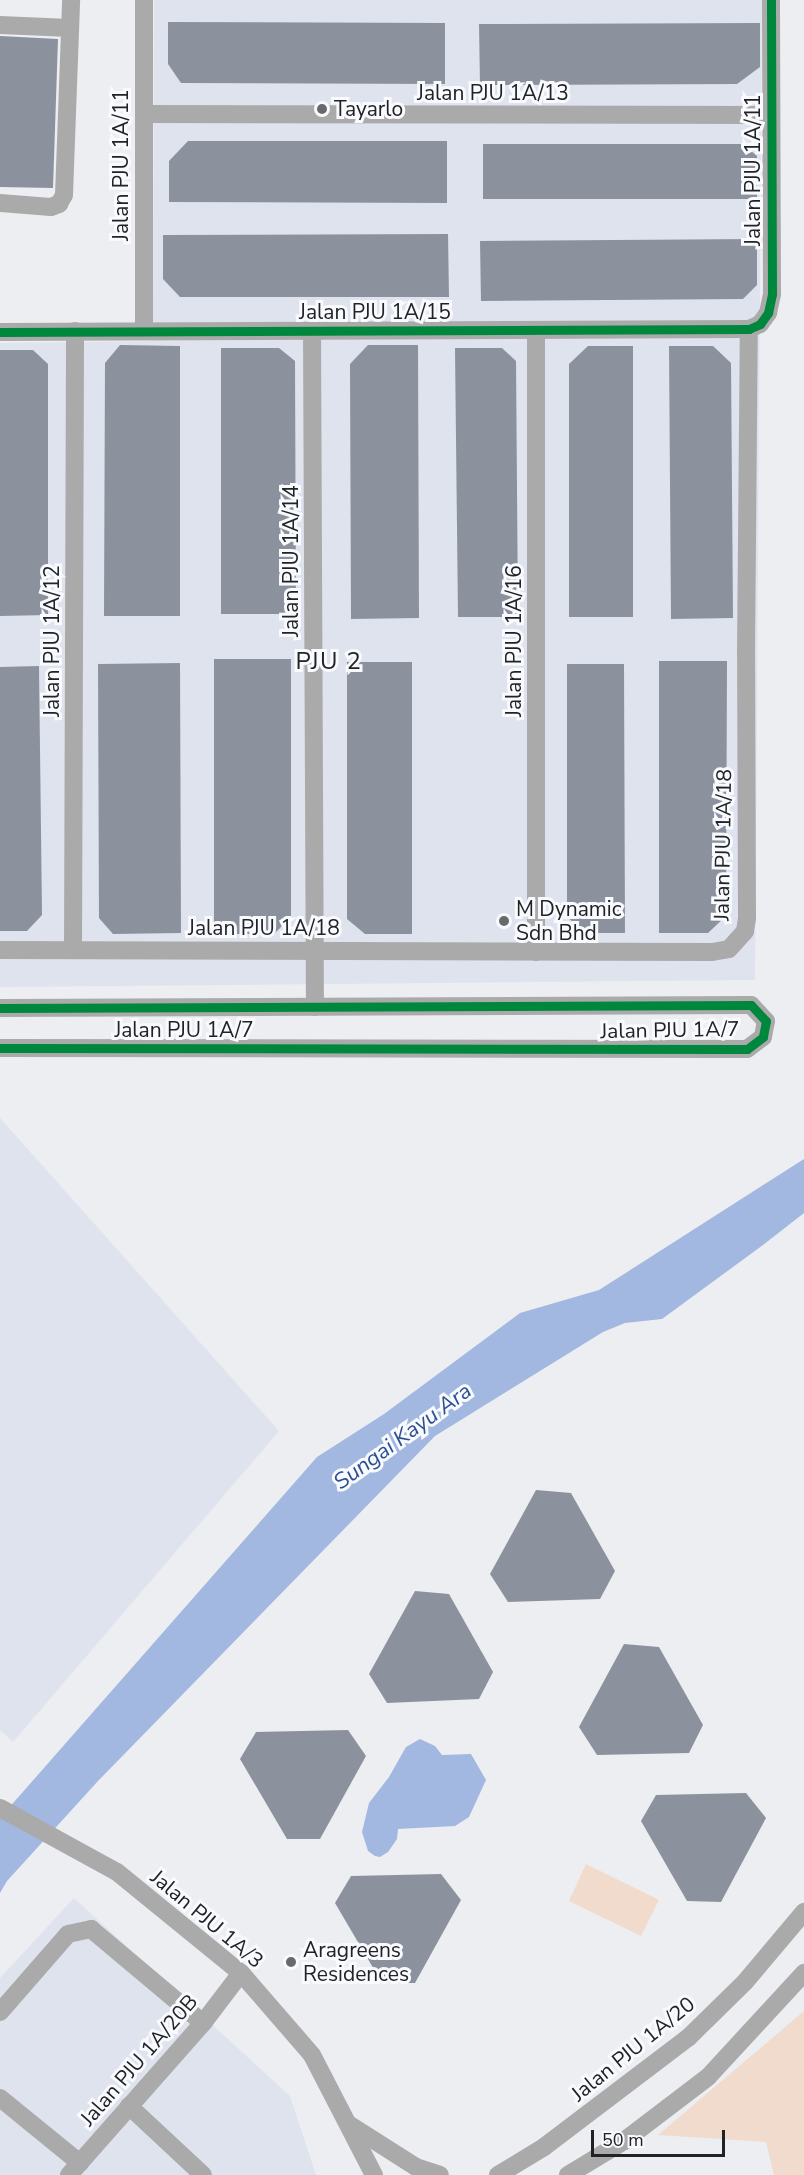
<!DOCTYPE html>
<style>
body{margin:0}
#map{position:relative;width:804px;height:2175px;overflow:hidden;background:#eceef2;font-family:"Nunito Sans",sans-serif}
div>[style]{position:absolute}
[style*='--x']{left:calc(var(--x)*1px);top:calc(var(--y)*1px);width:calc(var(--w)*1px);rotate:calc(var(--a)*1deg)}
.built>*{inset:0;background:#dee3ee}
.green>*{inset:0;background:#f1dbcc}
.water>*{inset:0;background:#a2b8e0}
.building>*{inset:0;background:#8c929d}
.minor>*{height:18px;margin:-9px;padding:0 9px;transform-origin:9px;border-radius:9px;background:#abaaab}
.cycleway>*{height:9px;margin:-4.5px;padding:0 4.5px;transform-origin:4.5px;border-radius:4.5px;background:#00873e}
.dots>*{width:16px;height:16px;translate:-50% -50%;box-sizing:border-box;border:3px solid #f8fafe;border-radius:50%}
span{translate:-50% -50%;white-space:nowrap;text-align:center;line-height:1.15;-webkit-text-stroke:6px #f8fafe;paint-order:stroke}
.street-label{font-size:21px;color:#202225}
.poi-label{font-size:21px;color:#202225}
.left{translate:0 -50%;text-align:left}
.water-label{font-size:22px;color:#2c4f93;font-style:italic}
.quarter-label{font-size:24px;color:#202225;letter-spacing:1.5px}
.scale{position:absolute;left:591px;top:2130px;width:134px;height:27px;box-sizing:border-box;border:3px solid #202225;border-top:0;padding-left:8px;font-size:18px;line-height:21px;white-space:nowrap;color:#202225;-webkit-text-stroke:4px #f8fafe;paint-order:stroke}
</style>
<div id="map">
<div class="built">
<div style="clip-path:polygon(154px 0,762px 0,755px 980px,0 987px,0 343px,153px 341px)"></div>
<div style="clip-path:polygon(0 1118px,279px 1431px,13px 1742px,0 1730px)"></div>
<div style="clip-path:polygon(74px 1898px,290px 2096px,316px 2175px,0 2175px,0 1978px)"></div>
</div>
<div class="green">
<div style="clip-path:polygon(586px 1864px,659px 1900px,641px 1936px,569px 1901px)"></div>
<div style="clip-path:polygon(804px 2011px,804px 2175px,774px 2175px,766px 2142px,658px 2135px)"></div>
</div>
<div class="water">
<div style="clip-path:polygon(804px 1159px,804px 1213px,763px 1245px,662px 1319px,625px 1323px,603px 1332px,435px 1436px,98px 1781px,7px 1881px,0 1893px,0 1818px,317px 1457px,384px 1414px,520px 1313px,599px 1290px)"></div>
<div style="clip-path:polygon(420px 1739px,435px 1746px,442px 1755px,471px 1754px,486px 1780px,469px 1817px,455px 1826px,398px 1829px,397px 1839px,388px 1852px,380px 1857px,375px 1856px,368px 1851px,362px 1832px,369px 1803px,389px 1777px,406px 1747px)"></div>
</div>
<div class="building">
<div style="clip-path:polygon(168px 22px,445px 23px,445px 84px,181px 83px,168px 64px)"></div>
<div style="clip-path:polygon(760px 23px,760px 67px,737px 84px,480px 85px,479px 24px)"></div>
<div style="clip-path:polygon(0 36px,58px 39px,53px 188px,0 187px)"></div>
<div style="clip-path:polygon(188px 141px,447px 141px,447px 203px,169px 202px,169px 161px)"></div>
<div style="clip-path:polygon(483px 144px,743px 144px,757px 156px,757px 199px,483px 199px)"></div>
<div style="clip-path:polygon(448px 234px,449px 297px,180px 297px,163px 279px,163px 235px)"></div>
<div style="clip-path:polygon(757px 239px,757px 285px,743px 299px,481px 301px,480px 241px)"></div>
<div style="clip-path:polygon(120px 345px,180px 346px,180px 616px,104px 616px,105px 363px)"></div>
<div style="clip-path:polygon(368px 345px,418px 345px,419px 618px,351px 619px,350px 364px)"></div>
<div style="clip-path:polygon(588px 346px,633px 346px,633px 617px,569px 617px,569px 364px)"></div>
<div style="clip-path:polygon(669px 346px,713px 346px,731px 363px,733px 618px,671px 619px)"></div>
<div style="clip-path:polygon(221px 348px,279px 348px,295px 361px,296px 614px,221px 614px)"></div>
<div style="clip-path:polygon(455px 348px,502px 348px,516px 361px,518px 617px,458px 617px)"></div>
<div style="clip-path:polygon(0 350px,33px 350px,48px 364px,48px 615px,0 616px)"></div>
<div style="clip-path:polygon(214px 659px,291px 659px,291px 917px,274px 934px,214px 934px)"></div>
<div style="clip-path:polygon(659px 661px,727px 661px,726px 916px,708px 933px,659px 933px)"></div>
<div style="clip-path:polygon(347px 662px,412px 662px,412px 934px,365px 934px,347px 919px)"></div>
<div style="clip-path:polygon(180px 663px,181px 933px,113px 934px,99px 918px,98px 664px)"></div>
<div style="clip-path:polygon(567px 664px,624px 664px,625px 933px,582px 933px,567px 916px)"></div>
<div style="clip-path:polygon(39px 666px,42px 915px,27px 931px,0 931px,0 667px)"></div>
<div style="clip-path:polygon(536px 1490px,571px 1493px,615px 1571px,600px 1599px,508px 1602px,490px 1574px)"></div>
<div style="clip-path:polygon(415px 1591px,449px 1594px,493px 1672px,479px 1699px,387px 1703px,369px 1674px)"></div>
<div style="clip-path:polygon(624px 1644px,659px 1647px,703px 1725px,689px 1753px,597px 1755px,579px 1727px)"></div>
<div style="clip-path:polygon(348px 1730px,366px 1756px,320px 1839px,287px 1839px,240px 1759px,256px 1732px)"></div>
<div style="clip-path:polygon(746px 1793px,766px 1818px,721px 1902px,687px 1901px,641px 1821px,656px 1795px)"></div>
<div style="clip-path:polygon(441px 1874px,461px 1900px,415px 1983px,382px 1983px,335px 1903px,351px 1876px)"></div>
</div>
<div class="minor">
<div style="--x:0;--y:25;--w:70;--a:2.5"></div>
<div style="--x:144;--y:114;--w:627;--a:0.09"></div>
<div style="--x:0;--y:203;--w:51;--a:4.5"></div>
<div style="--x:51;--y:207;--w:9;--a:-21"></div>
<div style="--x:59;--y:204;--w:10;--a:-61"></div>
<div style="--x:64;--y:195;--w:195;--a:-87.9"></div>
<div style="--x:312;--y:330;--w:677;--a:89.75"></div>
<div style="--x:536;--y:330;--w:622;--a:90"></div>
<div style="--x:144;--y:331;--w:331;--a:-90"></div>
<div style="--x:0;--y:332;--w:749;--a:-0.23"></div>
<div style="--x:749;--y:329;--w:12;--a:-24"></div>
<div style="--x:760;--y:324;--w:14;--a:-54"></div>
<div style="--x:768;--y:313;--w:19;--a:-78"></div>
<div style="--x:772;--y:294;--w:294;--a:-90.2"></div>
<div style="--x:0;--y:950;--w:712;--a:0.16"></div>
<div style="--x:712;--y:952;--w:17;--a:-10"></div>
<div style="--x:729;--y:949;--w:24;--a:-48"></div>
<div style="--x:745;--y:931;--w:13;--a:-81"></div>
<div style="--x:747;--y:918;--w:265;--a:-90.2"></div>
<div style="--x:746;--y:653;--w:324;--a:-89.5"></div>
<div style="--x:73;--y:950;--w:619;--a:-89.81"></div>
<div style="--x:0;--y:1008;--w:751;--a:-0.23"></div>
<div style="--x:751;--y:1005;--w:22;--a:47"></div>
<div style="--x:766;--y:1021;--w:16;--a:101"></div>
<div style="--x:763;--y:1037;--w:20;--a:143"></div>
<div style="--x:747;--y:1049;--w:747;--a:-179.92"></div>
<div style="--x:0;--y:1808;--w:133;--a:28.7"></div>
<div style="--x:117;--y:1872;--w:160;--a:39.2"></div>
<div style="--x:241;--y:1973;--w:108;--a:49.1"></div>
<div style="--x:312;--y:2055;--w:135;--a:62.7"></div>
<div style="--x:0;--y:2012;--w:103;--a:-48.9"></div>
<div style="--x:68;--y:1934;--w:24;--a:-12"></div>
<div style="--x:91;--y:1929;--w:146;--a:40"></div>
<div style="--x:0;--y:2098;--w:103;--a:39.1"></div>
<div style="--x:129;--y:2106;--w:101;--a:43"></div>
<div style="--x:350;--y:2125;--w:78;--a:32.5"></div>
<div style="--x:416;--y:2167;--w:25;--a:18"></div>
<div style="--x:69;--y:2175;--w:203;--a:-48.6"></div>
<div style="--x:203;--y:2023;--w:63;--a:-52.8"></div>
<div style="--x:498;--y:2175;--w:54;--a:-31.3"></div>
<div style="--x:544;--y:2147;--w:182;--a:-37.2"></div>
<div style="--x:689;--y:2037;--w:78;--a:-44.5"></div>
<div style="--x:745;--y:1982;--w:92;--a:-49.9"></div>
<div style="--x:568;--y:2175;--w:66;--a:-31.3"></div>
<div style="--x:624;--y:2141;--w:106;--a:-37.3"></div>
<div style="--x:708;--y:2077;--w:142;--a:-47.3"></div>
</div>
<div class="cycleway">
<div style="--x:0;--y:332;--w:749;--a:-0.23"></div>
<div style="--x:749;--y:329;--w:12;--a:-24"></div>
<div style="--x:760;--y:324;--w:14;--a:-54"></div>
<div style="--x:768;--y:313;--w:19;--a:-78"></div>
<div style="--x:772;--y:294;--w:294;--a:-90.2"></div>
<div style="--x:0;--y:1008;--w:751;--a:-0.23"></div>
<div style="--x:751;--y:1005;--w:22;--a:47"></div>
<div style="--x:766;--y:1021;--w:16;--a:101"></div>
<div style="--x:763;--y:1037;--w:20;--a:143"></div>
<div style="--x:747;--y:1049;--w:747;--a:-179.92"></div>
</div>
<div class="dots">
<div style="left:322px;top:109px;background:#67696d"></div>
<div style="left:504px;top:921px;background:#67696d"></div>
<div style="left:291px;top:1962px;background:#67696d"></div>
</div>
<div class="street-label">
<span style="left:493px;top:93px">Jalan PJU 1A/13</span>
<span style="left:121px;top:165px;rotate:-90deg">Jalan PJU 1A/11</span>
<span style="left:753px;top:170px;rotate:-90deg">Jalan PJU 1A/11</span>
<span style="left:375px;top:312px">Jalan PJU 1A/15</span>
<span style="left:291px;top:561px;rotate:-90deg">Jalan PJU 1A/14</span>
<span style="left:52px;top:641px;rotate:-90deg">Jalan PJU 1A/12</span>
<span style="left:514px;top:641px;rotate:-90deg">Jalan PJU 1A/16</span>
<span style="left:723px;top:845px;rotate:-89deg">Jalan PJU 1A/18</span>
<span style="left:264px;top:928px">Jalan PJU 1A/18</span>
<span style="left:184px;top:1030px">Jalan PJU 1A/7</span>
<span style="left:670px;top:1030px;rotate:-1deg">Jalan PJU 1A/7</span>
<span style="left:207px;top:1919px;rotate:40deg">Jalan PJU 1A/3</span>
<span style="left:633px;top:2049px;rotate:-39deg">Jalan PJU 1A/20</span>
<span style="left:139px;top:2060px;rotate:-49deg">Jalan PJU 1A/20B</span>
</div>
<div class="poi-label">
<span class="left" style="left:334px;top:109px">Tayarlo</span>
<span class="left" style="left:516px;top:921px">M Dynamic<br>Sdn Bhd</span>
<span class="left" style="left:303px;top:1962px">Aragreens<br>Residences</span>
</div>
<div class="water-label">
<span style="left:403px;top:1437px;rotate:-36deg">Sungai Kayu Ara</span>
</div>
<div class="quarter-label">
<span style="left:329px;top:662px">PJU 2</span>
</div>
<div class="scale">50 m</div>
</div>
